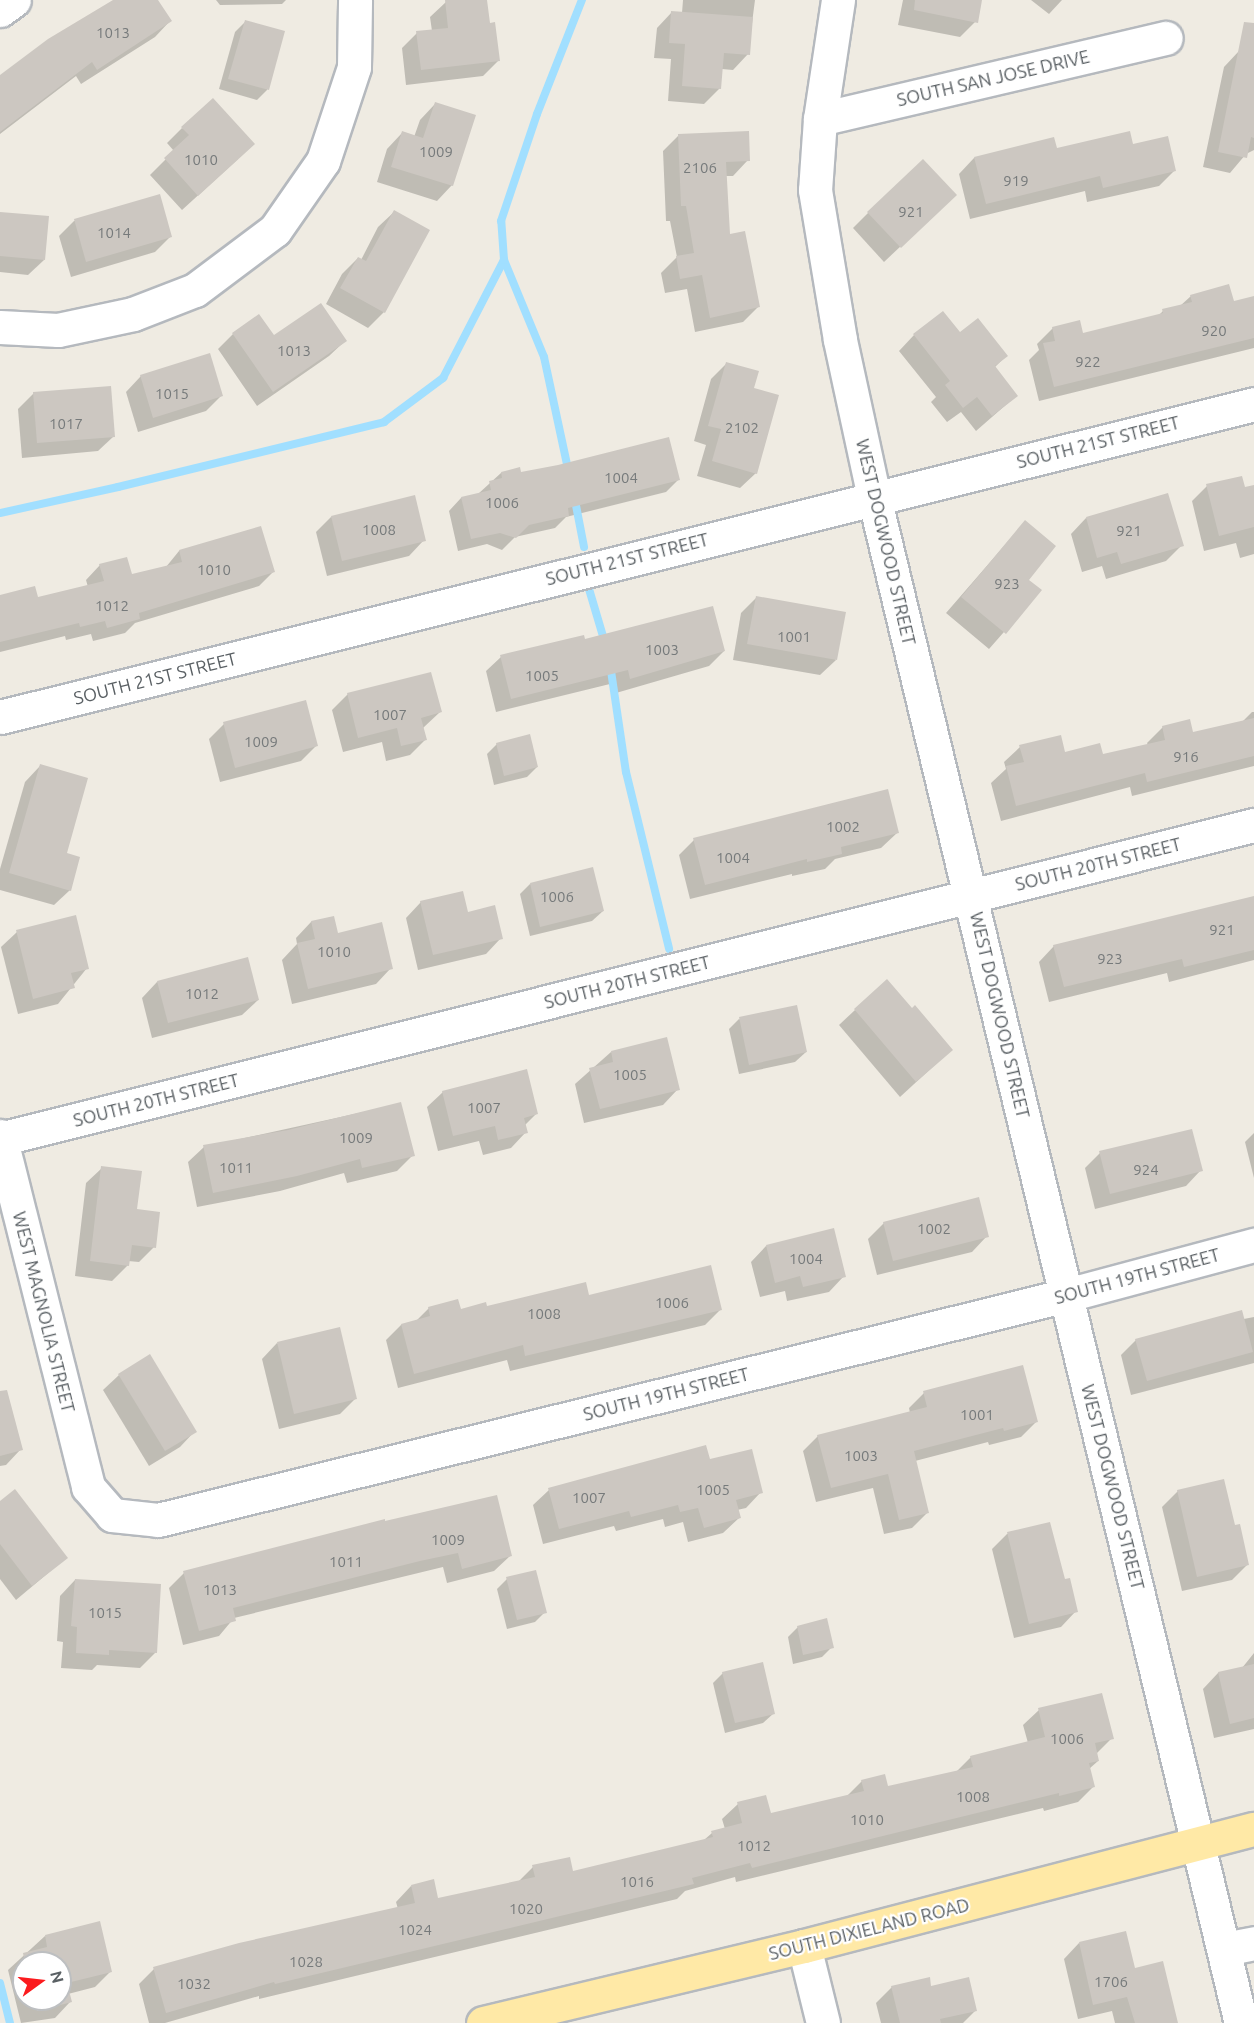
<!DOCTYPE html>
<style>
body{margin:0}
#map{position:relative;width:1254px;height:2023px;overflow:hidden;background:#efebe2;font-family:Ubuntu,sans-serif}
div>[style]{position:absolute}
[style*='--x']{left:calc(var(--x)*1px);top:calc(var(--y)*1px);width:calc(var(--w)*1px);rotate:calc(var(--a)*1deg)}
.shadow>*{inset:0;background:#0003}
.stream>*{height:8px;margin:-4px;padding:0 4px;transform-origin:4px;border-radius:4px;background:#a1dfff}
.building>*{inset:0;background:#ccc7c1}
.roads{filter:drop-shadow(2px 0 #b5b9be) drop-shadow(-2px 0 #b5b9be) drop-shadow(0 2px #b5b9be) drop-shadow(0 -2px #b5b9be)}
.minor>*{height:33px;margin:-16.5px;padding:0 16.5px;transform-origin:16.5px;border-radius:16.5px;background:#fff}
.major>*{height:33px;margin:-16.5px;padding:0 16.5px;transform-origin:16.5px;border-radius:16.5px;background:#ffe9a6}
span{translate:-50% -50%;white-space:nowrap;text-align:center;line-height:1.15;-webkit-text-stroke:4.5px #fff;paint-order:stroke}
.number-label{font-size:15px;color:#767a7b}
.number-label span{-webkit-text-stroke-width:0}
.street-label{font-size:18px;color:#5a6064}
.north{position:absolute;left:12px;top:1951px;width:60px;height:60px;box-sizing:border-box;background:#fff;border:2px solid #bdbfc1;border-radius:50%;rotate:75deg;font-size:16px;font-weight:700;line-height:24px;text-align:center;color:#5a6064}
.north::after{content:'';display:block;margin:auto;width:21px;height:27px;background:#fb1b1e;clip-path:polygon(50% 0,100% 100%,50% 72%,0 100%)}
</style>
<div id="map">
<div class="shadow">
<div style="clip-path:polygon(115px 0,157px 0,170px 21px,155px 37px,81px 84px,76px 76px,0 134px,0 77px)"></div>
<div style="clip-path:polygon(216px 0,286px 0,282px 4px,220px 5px)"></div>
<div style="clip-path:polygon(462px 0,486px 0,489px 24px,498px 61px,483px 76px,406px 85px,402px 48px,417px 33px,432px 31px,430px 17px,446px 2px)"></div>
<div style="clip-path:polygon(683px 0,755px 0,748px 54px,733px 70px,722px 69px,720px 88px,704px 104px,668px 101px,671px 59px,654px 58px,657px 28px,672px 12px,682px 13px)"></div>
<div style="clip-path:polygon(903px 0,979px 0,975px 22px,960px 37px,898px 25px)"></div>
<div style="clip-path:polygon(1031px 0,1062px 0,1049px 14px)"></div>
<div style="clip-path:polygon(245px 22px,283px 33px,267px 90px,257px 100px,219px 89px,235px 32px)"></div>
<div style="clip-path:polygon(1239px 51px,1254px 54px,1254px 150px,1246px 154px,1230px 173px,1203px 167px,1224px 67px)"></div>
<div style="clip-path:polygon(435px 104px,452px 185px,437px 201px,377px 182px,387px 149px,402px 133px,414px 137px,420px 120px)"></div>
<div style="clip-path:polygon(182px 128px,238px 159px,182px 210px,150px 175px,174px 151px,167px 143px)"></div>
<div style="clip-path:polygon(678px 136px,748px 160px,733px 176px,726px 176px,728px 236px,758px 307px,743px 322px,695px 332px,687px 289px,665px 293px,661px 273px,677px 257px,670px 221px,666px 221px,663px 151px)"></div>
<div style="clip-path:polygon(1131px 146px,1174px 171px,1159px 186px,1087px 202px,1085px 191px,970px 219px,959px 174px,974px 158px)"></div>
<div style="clip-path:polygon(159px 196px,171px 236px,155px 252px,71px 277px,59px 236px,74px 221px)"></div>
<div style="clip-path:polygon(939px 210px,884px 262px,853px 228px,868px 213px)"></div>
<div style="clip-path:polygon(394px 212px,384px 312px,368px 328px,326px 304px,342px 274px,358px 258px,361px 260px,378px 227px)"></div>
<div style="clip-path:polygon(0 213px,44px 260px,28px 275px,0 272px)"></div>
<div style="clip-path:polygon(1191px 296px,1232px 303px,1254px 298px,1254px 348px,1039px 401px,1029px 360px,1039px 350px,1037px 344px,1053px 328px,1082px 334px,1158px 316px,1163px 311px,1180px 306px)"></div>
<div style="clip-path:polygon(233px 334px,274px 337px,345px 341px,329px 356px,257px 406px,218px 349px)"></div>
<div style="clip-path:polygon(960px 334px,1006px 356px,994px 368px,1016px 396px,976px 431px,961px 412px,947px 422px,931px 402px,936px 397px,899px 351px,914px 335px)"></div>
<div style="clip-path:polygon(727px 363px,756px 473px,740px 488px,697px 476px,706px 445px,694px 441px,711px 379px)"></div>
<div style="clip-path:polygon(141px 376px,222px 395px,206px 411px,138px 432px,126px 392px)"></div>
<div style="clip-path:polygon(34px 393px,114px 436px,98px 451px,22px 458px,18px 409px)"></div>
<div style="clip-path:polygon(501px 473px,520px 474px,678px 480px,666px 492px,566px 517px,555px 528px,515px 537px,502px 550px,487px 544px,458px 551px,449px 511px,461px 498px,478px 494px)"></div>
<div style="clip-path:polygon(1207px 486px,1244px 489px,1254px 487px,1254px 554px,1240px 558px,1236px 543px,1204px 551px,1192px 501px)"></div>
<div style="clip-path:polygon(331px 517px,424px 540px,409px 556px,327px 576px,316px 532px)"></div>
<div style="clip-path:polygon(1086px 518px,1182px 545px,1166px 561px,1106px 579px,1102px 566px,1082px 572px,1071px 534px)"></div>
<div style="clip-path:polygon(1025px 522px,1027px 580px,1040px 591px,989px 649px,946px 613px)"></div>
<div style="clip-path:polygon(260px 528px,273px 572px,259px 586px,135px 623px,125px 633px,93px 641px,91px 634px,66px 640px,65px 636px,0 652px,0 596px,37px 599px,88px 587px,86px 580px,100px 565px,131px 576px,166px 567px,179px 551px)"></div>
<div style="clip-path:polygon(756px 598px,836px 660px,820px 675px,733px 660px,741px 613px)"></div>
<div style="clip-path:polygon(583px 641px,724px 651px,709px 666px,616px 693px,614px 683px,496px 712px,486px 671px,501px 657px)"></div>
<div style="clip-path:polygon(348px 694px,440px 712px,423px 728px,426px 739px,410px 755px,386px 761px,382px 742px,343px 752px,332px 710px)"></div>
<div style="clip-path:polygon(1252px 712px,1254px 712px,1254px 766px,1132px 796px,1130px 787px,1001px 821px,991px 783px,1006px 769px,1004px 762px,1020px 747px,1102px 756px,1148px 745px,1147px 743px,1163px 727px,1192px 734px,1241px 723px)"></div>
<div style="clip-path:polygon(224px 724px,317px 745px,301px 761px,220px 782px,209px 739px)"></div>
<div style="clip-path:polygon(497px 744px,537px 767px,527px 777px,494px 785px,487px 754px)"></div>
<div style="clip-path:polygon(40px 766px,65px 854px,70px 890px,54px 905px,0 890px,0 869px,25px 782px)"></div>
<div style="clip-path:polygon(897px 833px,881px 848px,835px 859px,825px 869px,792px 876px,792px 874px,690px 899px,679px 855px,694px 840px)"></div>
<div style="clip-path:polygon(530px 884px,603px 911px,592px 921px,530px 936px,520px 894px)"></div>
<div style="clip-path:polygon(1254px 897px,1254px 960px,1169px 982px,1167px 973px,1049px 1002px,1039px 962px,1054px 946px)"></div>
<div style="clip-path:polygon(421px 902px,467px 914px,501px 938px,486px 954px,418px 970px,406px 918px)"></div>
<div style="clip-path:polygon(332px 917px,337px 935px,391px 968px,376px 984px,292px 1004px,282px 960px,297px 944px,296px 938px,311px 922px)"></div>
<div style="clip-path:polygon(17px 932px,87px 968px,58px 1004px,18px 1014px,1px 947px)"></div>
<div style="clip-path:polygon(157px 982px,258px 1000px,242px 1015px,152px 1038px,142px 998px)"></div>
<div style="clip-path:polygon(855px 1010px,951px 1050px,900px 1097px,839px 1025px)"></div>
<div style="clip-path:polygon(739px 1019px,806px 1052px,795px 1062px,739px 1074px,729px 1029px)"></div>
<div style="clip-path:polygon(611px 1052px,678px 1089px,663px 1105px,584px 1123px,575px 1084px)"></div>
<div style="clip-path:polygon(443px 1092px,536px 1114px,524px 1126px,526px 1132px,511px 1148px,483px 1155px,479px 1141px,438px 1151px,427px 1107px)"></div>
<div style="clip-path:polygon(400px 1104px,413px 1155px,397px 1171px,347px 1183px,344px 1173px,280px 1191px,197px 1207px,188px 1162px,204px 1147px)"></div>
<div style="clip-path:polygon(1254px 1133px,1254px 1178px,1245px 1142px)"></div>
<div style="clip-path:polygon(1100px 1153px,1201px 1170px,1186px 1186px,1095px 1209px,1085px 1168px)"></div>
<div style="clip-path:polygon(102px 1168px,135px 1210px,154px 1247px,139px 1262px,128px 1261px,128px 1265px,112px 1281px,75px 1276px,86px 1183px)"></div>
<div style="clip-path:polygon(884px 1223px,987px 1236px,972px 1252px,877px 1275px,868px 1239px)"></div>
<div style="clip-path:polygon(766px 1246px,844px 1276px,829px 1292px,787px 1301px,785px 1291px,760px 1297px,751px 1262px)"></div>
<div style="clip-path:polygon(588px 1296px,720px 1310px,705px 1325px,510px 1371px,507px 1360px,398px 1388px,386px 1340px,401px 1325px,416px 1321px,429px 1308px,460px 1310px)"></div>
<div style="clip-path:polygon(1254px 1317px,1254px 1363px,1131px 1395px,1121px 1355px,1136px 1340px)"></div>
<div style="clip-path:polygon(277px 1343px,356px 1398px,340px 1414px,279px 1429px,262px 1359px)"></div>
<div style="clip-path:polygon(119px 1375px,195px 1431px,180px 1447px,149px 1466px,103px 1390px)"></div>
<div style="clip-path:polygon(924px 1393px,1036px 1422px,1021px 1437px,989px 1445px,988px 1442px,915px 1461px,927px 1513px,912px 1528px,884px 1534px,873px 1488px,816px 1502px,803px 1451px,818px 1436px,910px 1413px,909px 1408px)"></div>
<div style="clip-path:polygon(0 1415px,21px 1449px,6px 1465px,0 1466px)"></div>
<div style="clip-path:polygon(709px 1461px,761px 1492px,746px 1508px,737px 1510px,739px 1518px,723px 1533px,688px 1542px,683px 1522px,665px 1527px,663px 1519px,616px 1531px,614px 1526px,543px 1544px,533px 1505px,549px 1490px)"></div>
<div style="clip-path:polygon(1178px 1491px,1248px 1564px,1232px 1580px,1182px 1591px,1162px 1507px)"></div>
<div style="clip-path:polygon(0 1503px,66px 1558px,16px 1600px,0 1579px)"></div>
<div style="clip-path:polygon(384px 1521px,510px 1556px,494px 1571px,447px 1583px,443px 1567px,234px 1618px,219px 1636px,183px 1645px,169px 1588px,184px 1573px)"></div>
<div style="clip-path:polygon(1049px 1523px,1064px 1580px,1076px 1611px,1061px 1627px,1014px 1638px,992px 1549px,1007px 1534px)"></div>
<div style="clip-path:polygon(507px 1579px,545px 1612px,535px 1622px,507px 1629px,497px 1589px)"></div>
<div style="clip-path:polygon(75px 1580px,156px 1652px,140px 1668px,97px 1665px,92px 1670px,61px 1668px,63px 1642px,57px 1641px,60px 1596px)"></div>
<div style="clip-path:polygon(798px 1627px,832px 1647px,822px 1657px,793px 1664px,788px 1637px)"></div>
<div style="clip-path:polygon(1254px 1653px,1254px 1729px,1214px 1738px,1203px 1689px,1218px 1673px,1242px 1668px)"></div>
<div style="clip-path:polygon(723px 1673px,774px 1713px,763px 1723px,725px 1733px,713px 1683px)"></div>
<div style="clip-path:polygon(1039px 1710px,1112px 1738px,1096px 1754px,1098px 1761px,1089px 1769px,1093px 1787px,1078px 1802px,1044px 1811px,1043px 1808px,736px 1882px,735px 1877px,685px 1891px,677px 1899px,259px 1999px,259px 1996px,165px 2023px,149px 2023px,139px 1984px,154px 1969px,398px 1909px,396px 1902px,411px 1886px,437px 1900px,518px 1882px,533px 1867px,572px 1873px,704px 1840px,712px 1833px,725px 1829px,722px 1819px,738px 1804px,770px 1815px,846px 1797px,862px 1781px,886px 1788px,956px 1772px,971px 1757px,1028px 1743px,1023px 1725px)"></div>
<div style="clip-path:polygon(evenodd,45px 1936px,111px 1971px,95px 1987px,68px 1994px,70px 2002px,55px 2018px,21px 2023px,8px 1970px,45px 1936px,24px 1963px,60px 1963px,60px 1999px,24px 1999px,24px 1963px)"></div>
<div style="clip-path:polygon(1079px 1943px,1134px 1970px,1176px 2023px,1115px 2023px,1112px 2011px,1078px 2019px,1064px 1959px)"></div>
<div style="clip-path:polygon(892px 1987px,930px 1987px,976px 2010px,963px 2023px,881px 2023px,876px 2003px)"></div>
</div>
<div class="stream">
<div style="--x:504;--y:260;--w:105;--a:67.6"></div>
<div style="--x:544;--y:357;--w:120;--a:77.9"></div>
<div style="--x:574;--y:495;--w:53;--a:79.1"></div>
<div style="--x:0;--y:513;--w:121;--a:-12.4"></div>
<div style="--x:118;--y:487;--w:274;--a:-13.7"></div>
<div style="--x:384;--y:422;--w:74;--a:-36.7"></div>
<div style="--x:443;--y:378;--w:133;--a:-62.7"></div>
<div style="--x:504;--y:260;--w:39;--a:-94"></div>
<div style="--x:501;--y:221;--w:113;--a:-71.4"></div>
<div style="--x:537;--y:114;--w:123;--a:-68.5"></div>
<div style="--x:589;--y:589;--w:56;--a:73.5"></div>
<div style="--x:610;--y:664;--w:109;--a:81.6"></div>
<div style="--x:626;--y:772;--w:182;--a:76.3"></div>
<div style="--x:0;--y:1983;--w:41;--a:76"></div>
</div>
<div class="building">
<div style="clip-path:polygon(113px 0,158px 0,172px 21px,97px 70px,92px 62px,0 132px,0 75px,48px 39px)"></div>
<div style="clip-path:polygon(445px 0,487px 0,490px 23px,495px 22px,500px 61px,421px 70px,416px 31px,448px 28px)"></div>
<div style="clip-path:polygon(915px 0,982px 0,978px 23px,914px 10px)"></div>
<div style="clip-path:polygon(671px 11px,753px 17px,750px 55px,724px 53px,721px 89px,682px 86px,685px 44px,669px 43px)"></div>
<div style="clip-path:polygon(245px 20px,285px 31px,269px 90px,228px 79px)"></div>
<div style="clip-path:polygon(1244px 22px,1254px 23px,1254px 138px,1251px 137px,1247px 158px,1218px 152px)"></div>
<div style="clip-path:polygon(213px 98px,255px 144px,198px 196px,164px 158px,189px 135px,181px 127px)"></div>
<div style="clip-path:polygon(435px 102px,476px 115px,453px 186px,391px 167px,402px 131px,423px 138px)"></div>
<div style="clip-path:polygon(749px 131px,750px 161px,726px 162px,730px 234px,745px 231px,760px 307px,710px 318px,702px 275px,680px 279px,676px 256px,694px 253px,686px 206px,681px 206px,678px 134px)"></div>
<div style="clip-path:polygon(1130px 131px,1133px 144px,1168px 136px,1176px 171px,1103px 188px,1100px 176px,986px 204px,974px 157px,1054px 137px,1057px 148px)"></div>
<div style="clip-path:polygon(923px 159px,957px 195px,901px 248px,867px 212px)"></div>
<div style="clip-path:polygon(160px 194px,172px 237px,86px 262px,74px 219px)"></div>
<div style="clip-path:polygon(394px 210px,430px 230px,385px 313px,340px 288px,358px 257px,366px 261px)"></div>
<div style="clip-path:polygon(0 212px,49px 216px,45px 260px,0 256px)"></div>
<div style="clip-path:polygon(1229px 284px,1234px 301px,1254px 296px,1254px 338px,1054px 387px,1043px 343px,1055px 341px,1052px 327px,1080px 320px,1083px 333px,1163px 313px,1162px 309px,1192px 302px,1190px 295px)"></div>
<div style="clip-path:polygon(321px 303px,347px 341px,273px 392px,232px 333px,259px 314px,274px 335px)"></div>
<div style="clip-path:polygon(943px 311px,960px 332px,978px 318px,1008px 356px,995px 366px,1018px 396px,992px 416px,977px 397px,963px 408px,945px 385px,950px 381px,913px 334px)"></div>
<div style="clip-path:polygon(210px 353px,223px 396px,153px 418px,140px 375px)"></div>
<div style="clip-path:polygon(726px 362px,759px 371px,754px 388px,779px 395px,757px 474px,712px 461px,721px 429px,708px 426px)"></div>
<div style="clip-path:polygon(111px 386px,115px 437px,37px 443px,33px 392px)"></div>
<div style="clip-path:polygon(669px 437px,680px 480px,568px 508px,569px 516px,529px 525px,516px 538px,500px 533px,471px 539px,461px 497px,491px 490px,489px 481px,502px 478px,501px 472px,520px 467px,521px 472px,558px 465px)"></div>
<div style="clip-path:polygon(1242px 476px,1245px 487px,1254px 485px,1254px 527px,1219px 536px,1206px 484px)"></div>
<div style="clip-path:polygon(1168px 493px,1184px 546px,1121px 564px,1117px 552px,1097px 558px,1086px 517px)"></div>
<div style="clip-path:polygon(415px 495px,426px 541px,342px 561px,331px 516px)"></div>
<div style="clip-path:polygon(1025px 520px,1056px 546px,1029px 580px,1042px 590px,1006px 634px,961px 597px)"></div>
<div style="clip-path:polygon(261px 526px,275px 572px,139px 613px,140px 619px,107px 628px,105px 621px,80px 627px,79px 623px,0 642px,0 595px,35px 586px,38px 597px,104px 581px,99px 564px,127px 557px,132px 574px,182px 562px,179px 550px)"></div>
<div style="clip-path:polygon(756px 596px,846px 612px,837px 660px,747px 644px)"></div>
<div style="clip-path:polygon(713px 606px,725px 651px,630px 679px,628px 670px,511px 699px,500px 655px,584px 635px,585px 639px)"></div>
<div style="clip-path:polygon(431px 672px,442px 712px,421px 718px,427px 740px,401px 746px,397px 728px,358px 738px,347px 693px)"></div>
<div style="clip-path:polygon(306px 700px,318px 746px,235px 768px,223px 722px)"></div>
<div style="clip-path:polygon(1254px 718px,1254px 756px,1147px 782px,1145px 773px,1016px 806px,1006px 766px,1024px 762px,1019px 745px,1061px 735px,1065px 752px,1100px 743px,1103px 754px,1165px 740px,1162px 726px,1190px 719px,1193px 732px)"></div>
<div style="clip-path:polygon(530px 734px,538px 767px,504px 776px,496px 743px)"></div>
<div style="clip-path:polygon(40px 764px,88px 778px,67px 853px,80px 857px,71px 891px,9px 873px)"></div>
<div style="clip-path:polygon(888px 789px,899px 833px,841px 847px,842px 854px,807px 862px,807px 859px,705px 885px,693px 838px)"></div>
<div style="clip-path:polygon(593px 867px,604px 911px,540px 927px,530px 883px)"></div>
<div style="clip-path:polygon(463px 891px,468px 912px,495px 905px,503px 939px,433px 955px,420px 901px)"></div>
<div style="clip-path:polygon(1254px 896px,1254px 950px,1184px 967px,1182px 959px,1064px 987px,1053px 945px)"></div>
<div style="clip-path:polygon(76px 915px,89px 969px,71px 973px,75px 988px,33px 999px,16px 930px)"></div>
<div style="clip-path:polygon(334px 916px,338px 933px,382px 922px,393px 969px,308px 989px,297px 943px,315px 939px,311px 921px)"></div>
<div style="clip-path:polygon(248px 957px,259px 1000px,168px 1023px,157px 981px)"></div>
<div style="clip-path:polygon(887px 979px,912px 1008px,915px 1005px,953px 1050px,916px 1082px,854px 1009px)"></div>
<div style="clip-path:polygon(797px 1005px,807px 1052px,749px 1065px,739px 1017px)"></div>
<div style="clip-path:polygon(667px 1037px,680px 1090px,600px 1109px,589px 1068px,613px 1062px,611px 1051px)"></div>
<div style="clip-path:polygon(527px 1069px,538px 1114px,524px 1118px,528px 1133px,498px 1140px,495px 1126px,453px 1136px,442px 1091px)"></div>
<div style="clip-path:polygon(401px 1102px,415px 1156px,362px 1168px,360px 1159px,297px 1176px,213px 1193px,203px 1145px,288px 1130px)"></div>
<div style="clip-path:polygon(1192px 1129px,1203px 1171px,1110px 1194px,1099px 1151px)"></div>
<div style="clip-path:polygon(101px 1166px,142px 1171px,137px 1209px,160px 1212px,156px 1248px,132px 1245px,129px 1266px,90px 1261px)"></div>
<div style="clip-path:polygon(979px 1197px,989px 1237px,893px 1261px,883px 1222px)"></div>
<div style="clip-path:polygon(834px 1228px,846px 1277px,803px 1287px,800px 1276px,775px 1283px,766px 1245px)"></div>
<div style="clip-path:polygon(711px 1265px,722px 1310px,525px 1356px,523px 1345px,414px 1374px,401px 1324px,430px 1316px,428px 1307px,458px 1299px,461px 1309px,486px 1302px,487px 1306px,586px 1282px,589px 1295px)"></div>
<div style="clip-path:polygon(1242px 1310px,1253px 1352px,1147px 1381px,1135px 1339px)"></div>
<div style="clip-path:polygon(340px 1327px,357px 1399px,294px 1414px,277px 1342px)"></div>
<div style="clip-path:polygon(150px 1354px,197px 1432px,165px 1451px,118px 1374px)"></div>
<div style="clip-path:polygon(1023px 1365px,1038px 1422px,1004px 1431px,1003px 1428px,914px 1451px,929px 1513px,899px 1520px,888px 1474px,831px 1488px,817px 1435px,927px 1407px,923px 1391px)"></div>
<div style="clip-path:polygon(7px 1390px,23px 1450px,0 1456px,0 1391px)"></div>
<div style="clip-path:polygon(706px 1445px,710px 1459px,752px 1449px,763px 1493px,736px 1500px,741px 1518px,704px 1528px,698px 1508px,680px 1512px,678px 1505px,631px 1517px,629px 1511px,559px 1529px,548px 1488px)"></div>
<div style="clip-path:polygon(1224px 1479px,1235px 1525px,1240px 1524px,1249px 1565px,1197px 1577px,1177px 1490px)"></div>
<div style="clip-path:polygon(15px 1489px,68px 1558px,32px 1586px,0 1544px,0 1501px)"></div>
<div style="clip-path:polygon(497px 1495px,512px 1556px,462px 1569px,458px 1553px,420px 1561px,233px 1608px,236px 1621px,199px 1631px,183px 1571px,385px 1519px,385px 1521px)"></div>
<div style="clip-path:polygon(1050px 1522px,1065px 1579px,1070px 1578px,1078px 1612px,1029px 1624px,1007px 1532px)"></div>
<div style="clip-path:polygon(536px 1570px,547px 1613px,517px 1620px,506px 1577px)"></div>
<div style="clip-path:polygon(75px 1579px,161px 1584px,157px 1653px,109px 1650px,109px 1655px,76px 1653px,77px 1627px,71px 1626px)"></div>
<div style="clip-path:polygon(827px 1618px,834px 1648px,803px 1655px,797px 1626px)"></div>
<div style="clip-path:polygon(763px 1662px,775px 1714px,735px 1723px,722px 1672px)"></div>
<div style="clip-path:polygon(1254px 1664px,1254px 1718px,1230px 1724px,1218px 1672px)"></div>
<div style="clip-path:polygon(1102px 1693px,1114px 1739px,1095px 1743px,1099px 1761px,1089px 1763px,1095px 1787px,1059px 1796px,1059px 1793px,752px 1868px,750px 1863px,692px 1878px,694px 1884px,275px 1984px,274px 1982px,166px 2013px,153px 1967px,239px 1943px,415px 1903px,411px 1885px,434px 1879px,438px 1898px,535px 1877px,532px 1865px,570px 1857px,573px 1871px,713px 1837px,711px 1831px,742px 1823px,737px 1802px,766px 1795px,771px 1813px,864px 1791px,861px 1780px,885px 1774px,888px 1786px,973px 1767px,970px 1756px,1045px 1737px,1038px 1708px)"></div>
<div style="clip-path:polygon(100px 1921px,112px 1972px,67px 1983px,72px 2002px,37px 2011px,34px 1999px,60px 1999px,60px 1963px,25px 1963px,23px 1953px,47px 1947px,45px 1935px)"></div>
<div style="clip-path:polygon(1126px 1931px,1135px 1968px,1163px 1961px,1178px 2023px,1135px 2023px,1127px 1997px,1093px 2005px,1079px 1942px)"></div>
<div style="clip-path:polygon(930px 1977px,931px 1986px,969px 1977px,977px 2011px,940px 2019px,941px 2023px,900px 2023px,891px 1986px)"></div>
</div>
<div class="roads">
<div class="minor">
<div style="--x:838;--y:0;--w:120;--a:98.6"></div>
<div style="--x:820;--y:119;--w:71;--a:94"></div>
<div style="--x:815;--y:190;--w:152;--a:80.5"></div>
<div style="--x:840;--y:340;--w:161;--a:77.8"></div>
<div style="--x:874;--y:497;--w:1570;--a:76.48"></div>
<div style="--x:0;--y:10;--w:17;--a:-36"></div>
<div style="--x:820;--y:119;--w:355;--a:-13.2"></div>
<div style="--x:0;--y:327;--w:58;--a:3"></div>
<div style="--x:58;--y:330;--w:77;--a:-12"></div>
<div style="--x:133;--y:314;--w:66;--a:-21.2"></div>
<div style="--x:195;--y:290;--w:100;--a:-36.9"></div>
<div style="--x:275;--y:230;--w:84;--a:-55.2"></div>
<div style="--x:323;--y:161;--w:99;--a:-71.7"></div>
<div style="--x:354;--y:67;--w:67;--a:-89.1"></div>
<div style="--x:0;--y:717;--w:1292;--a:-14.01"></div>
<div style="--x:0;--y:1136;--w:362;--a:75.9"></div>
<div style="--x:88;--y:1487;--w:37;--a:49"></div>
<div style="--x:112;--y:1515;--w:46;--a:6.2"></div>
<div style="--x:158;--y:1520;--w:936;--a:-13.9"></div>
<div style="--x:1067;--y:1295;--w:194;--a:-15"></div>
<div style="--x:0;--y:1139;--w:1293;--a:-14.06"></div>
<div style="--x:804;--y:1946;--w:79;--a:76.1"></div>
<div style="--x:1224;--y:1949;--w:31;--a:-11"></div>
</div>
<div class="major">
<div style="--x:483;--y:2023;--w:330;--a:-13.5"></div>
<div style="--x:804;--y:1946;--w:465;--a:-14.6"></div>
</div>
</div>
<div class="number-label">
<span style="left:113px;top:33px">1013</span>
<span style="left:436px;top:152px">1009</span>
<span style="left:201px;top:160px">1010</span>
<span style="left:700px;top:168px">2106</span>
<span style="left:1016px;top:181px">919</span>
<span style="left:911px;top:212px">921</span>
<span style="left:114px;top:233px">1014</span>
<span style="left:1214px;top:331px">920</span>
<span style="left:294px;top:351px">1013</span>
<span style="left:1088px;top:362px">922</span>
<span style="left:172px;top:394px">1015</span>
<span style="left:66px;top:424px">1017</span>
<span style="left:742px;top:428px">2102</span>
<span style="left:621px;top:478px">1004</span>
<span style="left:502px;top:503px">1006</span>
<span style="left:379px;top:530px">1008</span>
<span style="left:1129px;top:531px">921</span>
<span style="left:214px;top:570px">1010</span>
<span style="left:1007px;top:584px">923</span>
<span style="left:112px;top:606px">1012</span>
<span style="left:794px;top:637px">1001</span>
<span style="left:662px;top:650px">1003</span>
<span style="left:542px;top:676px">1005</span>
<span style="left:390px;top:715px">1007</span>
<span style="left:261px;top:742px">1009</span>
<span style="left:1186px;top:757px">916</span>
<span style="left:843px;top:827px">1002</span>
<span style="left:733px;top:858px">1004</span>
<span style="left:557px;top:897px">1006</span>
<span style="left:1222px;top:930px">921</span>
<span style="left:334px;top:952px">1010</span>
<span style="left:1110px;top:959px">923</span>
<span style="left:202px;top:994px">1012</span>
<span style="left:630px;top:1075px">1005</span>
<span style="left:484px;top:1108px">1007</span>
<span style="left:356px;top:1138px">1009</span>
<span style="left:236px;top:1168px">1011</span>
<span style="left:1146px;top:1170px">924</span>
<span style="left:934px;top:1229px">1002</span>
<span style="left:806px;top:1259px">1004</span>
<span style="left:672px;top:1303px">1006</span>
<span style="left:544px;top:1314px">1008</span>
<span style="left:977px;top:1415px">1001</span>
<span style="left:861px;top:1456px">1003</span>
<span style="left:713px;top:1490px">1005</span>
<span style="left:589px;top:1498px">1007</span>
<span style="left:448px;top:1540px">1009</span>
<span style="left:346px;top:1562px">1011</span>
<span style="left:220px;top:1590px">1013</span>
<span style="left:105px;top:1613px">1015</span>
<span style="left:1067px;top:1739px">1006</span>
<span style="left:973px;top:1797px">1008</span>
<span style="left:867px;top:1820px">1010</span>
<span style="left:754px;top:1846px">1012</span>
<span style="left:637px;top:1882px">1016</span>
<span style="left:526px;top:1909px">1020</span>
<span style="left:415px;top:1930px">1024</span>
<span style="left:306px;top:1962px">1028</span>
<span style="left:1111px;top:1982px">1706</span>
<span style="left:194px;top:1984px">1032</span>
</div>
<div class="street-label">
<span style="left:993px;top:78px;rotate:-13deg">SOUTH SAN JOSE DRIVE</span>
<span style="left:1098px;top:442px;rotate:-14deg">SOUTH 21ST STREET</span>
<span style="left:886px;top:542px;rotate:77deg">WEST DOGWOOD STREET</span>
<span style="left:627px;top:559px;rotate:-14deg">SOUTH 21ST STREET</span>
<span style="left:155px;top:678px;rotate:-14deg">SOUTH 21ST STREET</span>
<span style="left:1098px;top:864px;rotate:-14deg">SOUTH 20TH STREET</span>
<span style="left:627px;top:982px;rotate:-14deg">SOUTH 20TH STREET</span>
<span style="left:1000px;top:1015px;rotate:77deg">WEST DOGWOOD STREET</span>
<span style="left:156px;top:1100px;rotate:-14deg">SOUTH 20TH STREET</span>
<span style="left:1137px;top:1276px;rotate:-15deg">SOUTH 19TH STREET</span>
<span style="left:44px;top:1312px;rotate:76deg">WEST MAGNOLIA STREET</span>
<span style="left:666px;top:1394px;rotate:-14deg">SOUTH 19TH STREET</span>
<span style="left:1113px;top:1487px;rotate:76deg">WEST DOGWOOD STREET</span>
<span style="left:869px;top:1929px;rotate:-14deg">SOUTH DIXIELAND ROAD</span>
</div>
<div class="north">N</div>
</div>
